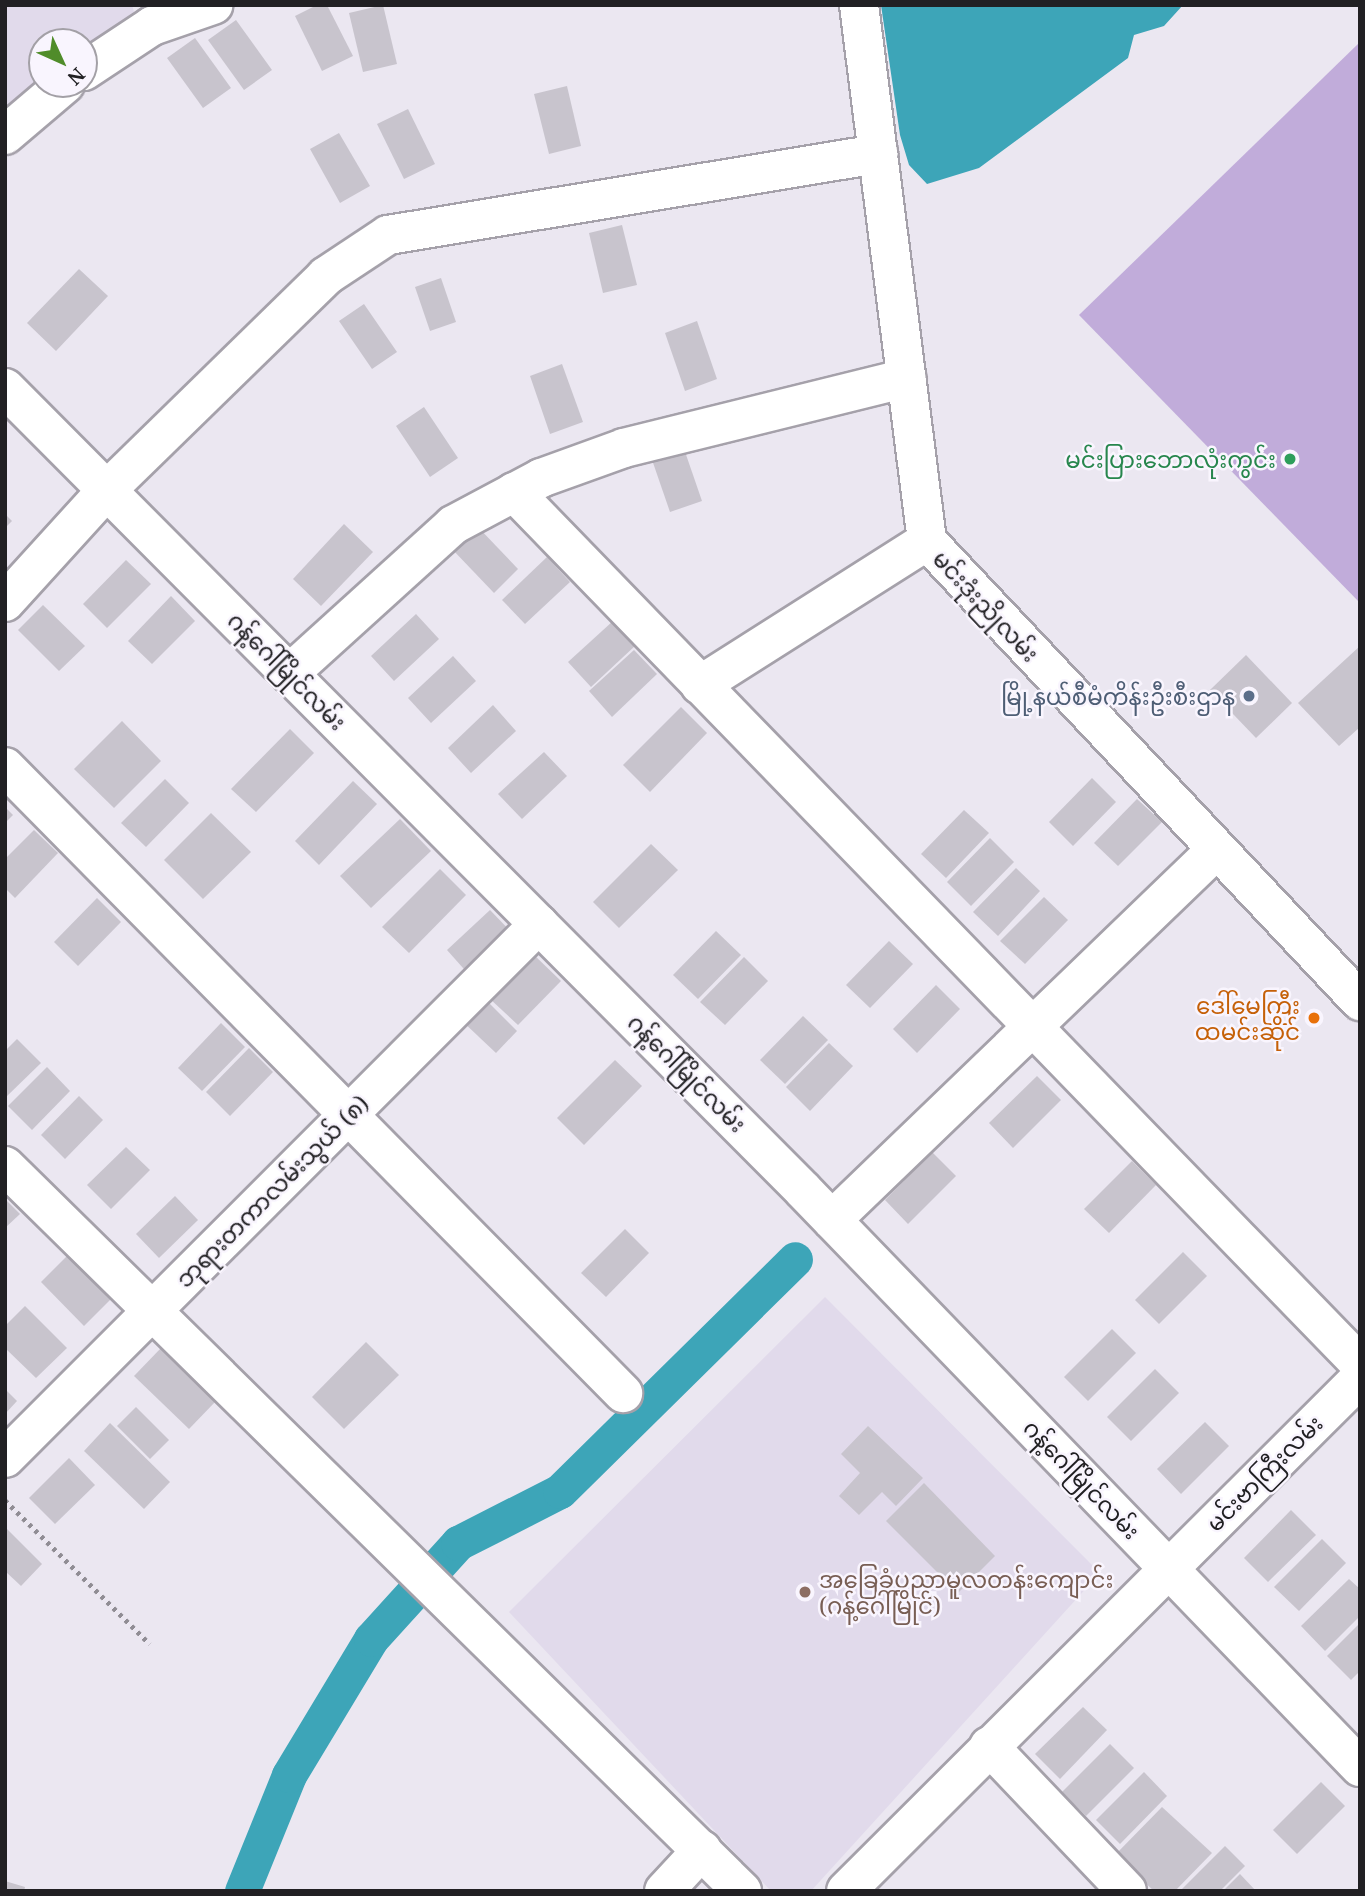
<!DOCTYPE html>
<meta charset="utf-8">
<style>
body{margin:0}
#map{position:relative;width:1365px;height:1896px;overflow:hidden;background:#ebe7f1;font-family:"Noto Serif","Noto Sans Myanmar",serif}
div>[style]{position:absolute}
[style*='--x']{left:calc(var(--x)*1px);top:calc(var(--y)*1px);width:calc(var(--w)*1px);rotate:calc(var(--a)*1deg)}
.built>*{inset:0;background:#e1daeb}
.green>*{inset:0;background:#c1acda}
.water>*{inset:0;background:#3da5b8}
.canal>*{height:35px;margin:-17.5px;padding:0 17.5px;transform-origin:17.5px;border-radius:17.5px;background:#3da5b8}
.building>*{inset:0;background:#c8c4cd}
.path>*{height:4.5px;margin-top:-2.25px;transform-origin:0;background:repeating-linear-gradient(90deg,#908d94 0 3.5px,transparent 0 8.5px)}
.roads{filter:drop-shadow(2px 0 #a5a1aa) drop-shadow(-2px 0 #a5a1aa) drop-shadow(0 2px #a5a1aa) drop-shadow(0 -2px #a5a1aa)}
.minor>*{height:38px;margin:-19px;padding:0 19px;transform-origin:19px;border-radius:19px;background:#fff}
.dots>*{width:19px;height:19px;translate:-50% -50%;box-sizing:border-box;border:4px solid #f9f5fe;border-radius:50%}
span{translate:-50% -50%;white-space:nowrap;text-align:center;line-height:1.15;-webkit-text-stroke:5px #f9f5fe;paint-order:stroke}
.leisure-label{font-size:23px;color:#27864d}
.right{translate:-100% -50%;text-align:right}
.street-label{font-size:23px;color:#212023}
.service-label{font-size:23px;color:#4e5e75}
.food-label{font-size:23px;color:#c56008}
.education-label{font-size:23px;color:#785e54}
.left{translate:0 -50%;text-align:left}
.frame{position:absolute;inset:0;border:7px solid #212023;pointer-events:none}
.north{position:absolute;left:28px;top:28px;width:70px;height:70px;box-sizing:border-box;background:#f9f5fe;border:2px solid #a3a0a6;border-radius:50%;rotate:135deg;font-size:19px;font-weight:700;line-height:28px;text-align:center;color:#212023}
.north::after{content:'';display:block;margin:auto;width:24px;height:32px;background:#508c2a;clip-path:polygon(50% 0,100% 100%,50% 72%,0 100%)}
</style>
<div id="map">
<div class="built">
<div style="clip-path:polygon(5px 5px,132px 5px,135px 15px,84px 58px,84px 42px,42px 42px,42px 84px,5px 124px)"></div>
<div style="clip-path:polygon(825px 1297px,1100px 1573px,811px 1891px,771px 1891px,509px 1612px)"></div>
</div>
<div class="green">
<div style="clip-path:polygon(1360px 42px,1360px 603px,1079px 315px)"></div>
</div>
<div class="water">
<div style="clip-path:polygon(881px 5px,1183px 5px,1164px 26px,1134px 35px,1128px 58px,979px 168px,927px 184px,909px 165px,900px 135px)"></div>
</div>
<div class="canal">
<div style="--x:242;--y:1891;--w:125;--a:-67.9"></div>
<div style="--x:289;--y:1775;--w:159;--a:-58.9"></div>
<div style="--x:371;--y:1639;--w:130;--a:-47.8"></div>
<div style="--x:458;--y:1543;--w:114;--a:-27"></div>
<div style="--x:560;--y:1491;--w:330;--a:-44.6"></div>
</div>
<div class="building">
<div style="clip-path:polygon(317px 5px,327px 5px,353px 56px,322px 71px,295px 16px)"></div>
<div style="clip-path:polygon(383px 5px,397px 64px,363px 72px,349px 13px)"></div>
<div style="clip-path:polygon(236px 20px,272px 70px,244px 90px,208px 40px)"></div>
<div style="clip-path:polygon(195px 38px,231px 88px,203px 108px,167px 58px)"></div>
<div style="clip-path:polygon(567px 86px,581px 146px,549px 154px,534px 94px)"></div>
<div style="clip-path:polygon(408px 109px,435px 164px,404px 179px,377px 124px)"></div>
<div style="clip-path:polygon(339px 133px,370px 186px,340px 203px,310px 149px)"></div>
<div style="clip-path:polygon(622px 225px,637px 285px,603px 293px,589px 233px)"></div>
<div style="clip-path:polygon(79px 269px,108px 296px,56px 351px,27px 323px)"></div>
<div style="clip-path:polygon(441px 278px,456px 322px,430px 331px,415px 287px)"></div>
<div style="clip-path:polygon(364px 304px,397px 352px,372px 369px,339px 321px)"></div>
<div style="clip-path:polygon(697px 321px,717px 379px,685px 391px,665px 333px)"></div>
<div style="clip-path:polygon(562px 364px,583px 422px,550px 434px,530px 376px)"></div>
<div style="clip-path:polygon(424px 407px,458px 458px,430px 477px,396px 426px)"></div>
<div style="clip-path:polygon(682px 443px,702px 501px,670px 512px,650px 454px)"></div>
<div style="clip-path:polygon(5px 514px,12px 521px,5px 528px)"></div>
<div style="clip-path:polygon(344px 524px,373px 552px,321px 606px,293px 579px)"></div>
<div style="clip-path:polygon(476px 525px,518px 569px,494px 593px,451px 548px)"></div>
<div style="clip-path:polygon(547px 557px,570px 582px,525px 624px,502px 600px)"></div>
<div style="clip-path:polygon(126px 560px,151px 584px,107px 628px,83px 604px)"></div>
<div style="clip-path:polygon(171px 596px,195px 621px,152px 664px,128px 641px)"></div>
<div style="clip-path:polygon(43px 605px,85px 646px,59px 671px,18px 630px)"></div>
<div style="clip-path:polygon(416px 614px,439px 639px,394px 681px,371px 656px)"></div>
<div style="clip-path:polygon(613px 621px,636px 645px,591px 687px,568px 662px)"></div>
<div style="clip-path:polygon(1360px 646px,1360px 727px,1339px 746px,1298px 703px)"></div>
<div style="clip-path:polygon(634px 650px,657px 674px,612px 717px,589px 691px)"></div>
<div style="clip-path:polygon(1246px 655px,1292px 703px,1256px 738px,1210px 690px)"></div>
<div style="clip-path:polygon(453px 656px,476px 681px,431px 723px,408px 698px)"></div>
<div style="clip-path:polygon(493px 705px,516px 731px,471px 773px,448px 748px)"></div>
<div style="clip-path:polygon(681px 707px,707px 733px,650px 792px,623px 765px)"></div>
<div style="clip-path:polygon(122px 721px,161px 761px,114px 808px,74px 769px)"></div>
<div style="clip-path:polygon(290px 729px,314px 753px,256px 812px,231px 789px)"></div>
<div style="clip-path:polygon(544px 752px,567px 776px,522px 819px,498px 794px)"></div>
<div style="clip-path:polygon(1092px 778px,1116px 802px,1073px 846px,1049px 822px)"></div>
<div style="clip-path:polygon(165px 779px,189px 803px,146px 847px,121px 823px)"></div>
<div style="clip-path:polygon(353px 781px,377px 804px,319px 865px,295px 841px)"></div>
<div style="clip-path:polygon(1137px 799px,1162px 822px,1118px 866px,1094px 843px)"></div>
<div style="clip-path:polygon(5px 807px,13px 815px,5px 823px)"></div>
<div style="clip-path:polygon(964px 810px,989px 833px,946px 878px,921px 854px)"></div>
<div style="clip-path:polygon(211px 813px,251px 852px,203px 899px,164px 860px)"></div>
<div style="clip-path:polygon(400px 819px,431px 851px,371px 908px,340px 876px)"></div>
<div style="clip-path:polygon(34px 830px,58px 853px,15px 898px,5px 888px,5px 859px)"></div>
<div style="clip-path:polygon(990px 838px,1014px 862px,971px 906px,947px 882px)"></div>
<div style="clip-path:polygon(651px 844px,678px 870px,619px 928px,593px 902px)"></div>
<div style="clip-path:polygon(1016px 868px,1040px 891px,998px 936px,973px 912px)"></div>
<div style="clip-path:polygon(440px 869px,466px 895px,409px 953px,382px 927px)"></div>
<div style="clip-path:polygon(1044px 897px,1068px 920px,1025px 964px,1000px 941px)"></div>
<div style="clip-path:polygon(97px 898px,121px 922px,78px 966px,54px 942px)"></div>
<div style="clip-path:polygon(490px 910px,515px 936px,471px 977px,447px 950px)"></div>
<div style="clip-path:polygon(716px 931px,741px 955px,698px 999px,673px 975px)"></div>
<div style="clip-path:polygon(889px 941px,913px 964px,870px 1008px,846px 985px)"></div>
<div style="clip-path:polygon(532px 953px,561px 981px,518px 1025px,489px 998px)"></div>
<div style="clip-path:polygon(744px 957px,768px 981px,725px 1025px,700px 1002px)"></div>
<div style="clip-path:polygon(936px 985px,960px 1009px,917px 1053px,893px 1029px)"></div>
<div style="clip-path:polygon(483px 997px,517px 1031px,496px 1053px,461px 1020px)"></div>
<div style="clip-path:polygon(803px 1016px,828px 1040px,785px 1084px,760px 1060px)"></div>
<div style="clip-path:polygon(221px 1023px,245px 1047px,202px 1091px,178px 1068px)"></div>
<div style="clip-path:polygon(17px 1039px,41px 1063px,5px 1098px,5px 1051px)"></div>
<div style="clip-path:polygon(829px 1043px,853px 1066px,810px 1111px,786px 1087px)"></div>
<div style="clip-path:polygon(249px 1048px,273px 1072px,230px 1116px,206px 1092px)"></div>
<div style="clip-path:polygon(615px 1060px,642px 1086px,584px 1145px,557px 1118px)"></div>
<div style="clip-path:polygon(47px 1067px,70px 1091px,32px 1130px,8px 1106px)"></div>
<div style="clip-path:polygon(1037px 1076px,1061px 1100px,1013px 1148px,989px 1123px)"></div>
<div style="clip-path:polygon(79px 1096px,103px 1120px,65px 1159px,41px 1135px)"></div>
<div style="clip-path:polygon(126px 1147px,150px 1170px,111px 1209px,87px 1185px)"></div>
<div style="clip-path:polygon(932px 1152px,956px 1176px,908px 1224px,885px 1200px)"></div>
<div style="clip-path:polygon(1132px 1161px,1156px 1185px,1109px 1233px,1084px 1209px)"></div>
<div style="clip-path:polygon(175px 1196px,198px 1220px,159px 1258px,136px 1234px)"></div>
<div style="clip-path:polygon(5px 1199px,20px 1214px,5px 1228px)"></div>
<div style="clip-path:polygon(625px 1229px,649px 1253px,606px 1297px,581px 1273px)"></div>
<div style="clip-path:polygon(1183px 1252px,1207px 1276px,1159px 1324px,1135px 1300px)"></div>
<div style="clip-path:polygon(68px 1255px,111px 1299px,84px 1326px,41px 1282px)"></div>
<div style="clip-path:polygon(25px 1306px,67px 1348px,36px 1378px,5px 1348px,5px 1326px)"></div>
<div style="clip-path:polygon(1112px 1329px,1136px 1353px,1088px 1401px,1064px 1377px)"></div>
<div style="clip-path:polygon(366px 1342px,399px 1375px,344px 1429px,312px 1397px)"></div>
<div style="clip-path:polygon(161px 1348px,216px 1401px,189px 1429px,134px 1376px)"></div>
<div style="clip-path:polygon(1155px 1369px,1179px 1393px,1131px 1441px,1107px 1417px)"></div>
<div style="clip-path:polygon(5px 1389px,17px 1401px,5px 1414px)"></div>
<div style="clip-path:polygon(136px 1407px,169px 1440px,150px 1459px,117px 1426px)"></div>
<div style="clip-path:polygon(1205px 1422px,1229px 1446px,1181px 1494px,1157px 1469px)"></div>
<div style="clip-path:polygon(110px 1423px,170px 1482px,144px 1509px,84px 1451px)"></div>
<div style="clip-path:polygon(868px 1426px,923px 1478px,896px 1506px,882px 1492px,859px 1515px,839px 1496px,860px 1473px,841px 1454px)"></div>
<div style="clip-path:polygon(69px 1458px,95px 1485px,55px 1524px,29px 1498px)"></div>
<div style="clip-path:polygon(924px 1483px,995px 1556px,958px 1593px,886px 1521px)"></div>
<div style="clip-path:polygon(1291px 1510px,1316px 1535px,1268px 1582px,1244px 1558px)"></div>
<div style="clip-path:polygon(5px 1527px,42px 1564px,21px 1586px,5px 1571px)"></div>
<div style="clip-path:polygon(1322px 1539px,1346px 1563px,1299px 1611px,1274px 1587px)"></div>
<div style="clip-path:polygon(1349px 1579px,1360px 1589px,1360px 1616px,1325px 1651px,1301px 1626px)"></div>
<div style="clip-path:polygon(1360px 1623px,1360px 1671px,1351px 1680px,1327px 1656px)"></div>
<div style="clip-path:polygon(1083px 1707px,1107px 1730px,1060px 1779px,1035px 1754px)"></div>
<div style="clip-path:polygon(1110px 1744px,1134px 1768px,1086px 1816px,1062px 1792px)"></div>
<div style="clip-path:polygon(1144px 1772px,1167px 1796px,1120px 1844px,1096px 1820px)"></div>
<div style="clip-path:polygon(1321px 1782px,1345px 1806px,1297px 1854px,1273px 1830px)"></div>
<div style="clip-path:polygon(1162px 1807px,1212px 1853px,1175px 1891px,1154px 1891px,1115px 1855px)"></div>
<div style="clip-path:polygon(1225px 1846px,1245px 1866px,1220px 1891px,1180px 1891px)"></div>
<div style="clip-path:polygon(1240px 1874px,1256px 1891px,1223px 1891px)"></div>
<div style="clip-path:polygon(5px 1881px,25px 1887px,24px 1891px,5px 1891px)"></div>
</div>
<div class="path">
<div style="--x:5;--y:1500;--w:204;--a:44.8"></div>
</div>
<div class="roads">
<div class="minor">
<div style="--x:859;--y:5;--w:540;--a:82.77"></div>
<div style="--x:927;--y:541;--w:632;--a:46.73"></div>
<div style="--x:84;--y:71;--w:82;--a:-33.5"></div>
<div style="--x:152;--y:26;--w:65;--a:-19"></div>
<div style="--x:5;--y:135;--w:79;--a:-40.4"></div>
<div style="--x:5;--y:388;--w:1131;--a:45.14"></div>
<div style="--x:803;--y:1190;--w:802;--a:46.01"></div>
<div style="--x:514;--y:492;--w:1215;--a:45.87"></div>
<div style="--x:5;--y:602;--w:151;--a:-47.7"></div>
<div style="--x:107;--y:490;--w:306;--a:-44.3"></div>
<div style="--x:326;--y:276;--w:74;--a:-33.5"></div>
<div style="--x:388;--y:235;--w:497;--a:-9.4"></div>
<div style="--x:290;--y:673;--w:220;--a:-42.2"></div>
<div style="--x:453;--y:525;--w:100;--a:-28.1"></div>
<div style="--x:541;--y:478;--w:88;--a:-19.9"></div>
<div style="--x:624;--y:448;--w:291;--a:-13.9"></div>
<div style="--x:700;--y:685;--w:269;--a:-32.4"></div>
<div style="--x:5;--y:767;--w:880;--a:45.37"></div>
<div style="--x:5;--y:1166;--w:1034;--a:44.53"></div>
<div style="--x:832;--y:1220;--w:530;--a:-43.93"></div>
<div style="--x:5;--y:1458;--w:755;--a:-45"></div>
<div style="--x:989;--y:1746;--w:200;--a:46.4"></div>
<div style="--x:664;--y:1891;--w:56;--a:-47.2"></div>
<div style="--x:846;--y:1891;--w:726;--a:-44.94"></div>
</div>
</div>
<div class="dots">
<div style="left:1290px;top:459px;background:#2e9e5b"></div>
<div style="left:1249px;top:696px;background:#5c6f8a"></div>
<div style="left:1314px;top:1018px;background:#e8710a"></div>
<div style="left:805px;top:1592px;background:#8d6e63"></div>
</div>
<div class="leisure-label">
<span class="right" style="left:1276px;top:459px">မင်းပြားဘောလုံးကွင်း</span>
</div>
<div class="street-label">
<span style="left:986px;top:606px;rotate:47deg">မင်းဒုံးညိုလမ်း</span>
<span style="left:287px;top:671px;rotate:45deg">ဂန့်ဂေါ်မြိုင်လမ်း</span>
<span style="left:687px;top:1073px;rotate:45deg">ဂန့်ဂေါ်မြိုင်လမ်း</span>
<span style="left:272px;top:1191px;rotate:-45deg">ဘုရားတကာလမ်းသွယ် (၈)</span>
<span style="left:1264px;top:1473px;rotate:-45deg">မင်းဗာကြီးလမ်း</span>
<span style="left:1082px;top:1479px;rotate:46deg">ဂန့်ဂေါ်မြိုင်လမ်း</span>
</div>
<div class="service-label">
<span class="right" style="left:1235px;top:696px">မြို့နယ်စီမံကိန်းဦးစီးဌာန</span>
</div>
<div class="food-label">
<span class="right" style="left:1300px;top:1018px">ဒေါ်မေကြီး<br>ထမင်းဆိုင်</span>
</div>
<div class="education-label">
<span class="left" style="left:819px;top:1592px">အခြေခံပညာမူလတန်းကျောင်း<br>(ဂန့်ဂေါ်မြိုင်)</span>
</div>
<div class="frame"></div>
<div class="north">N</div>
</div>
